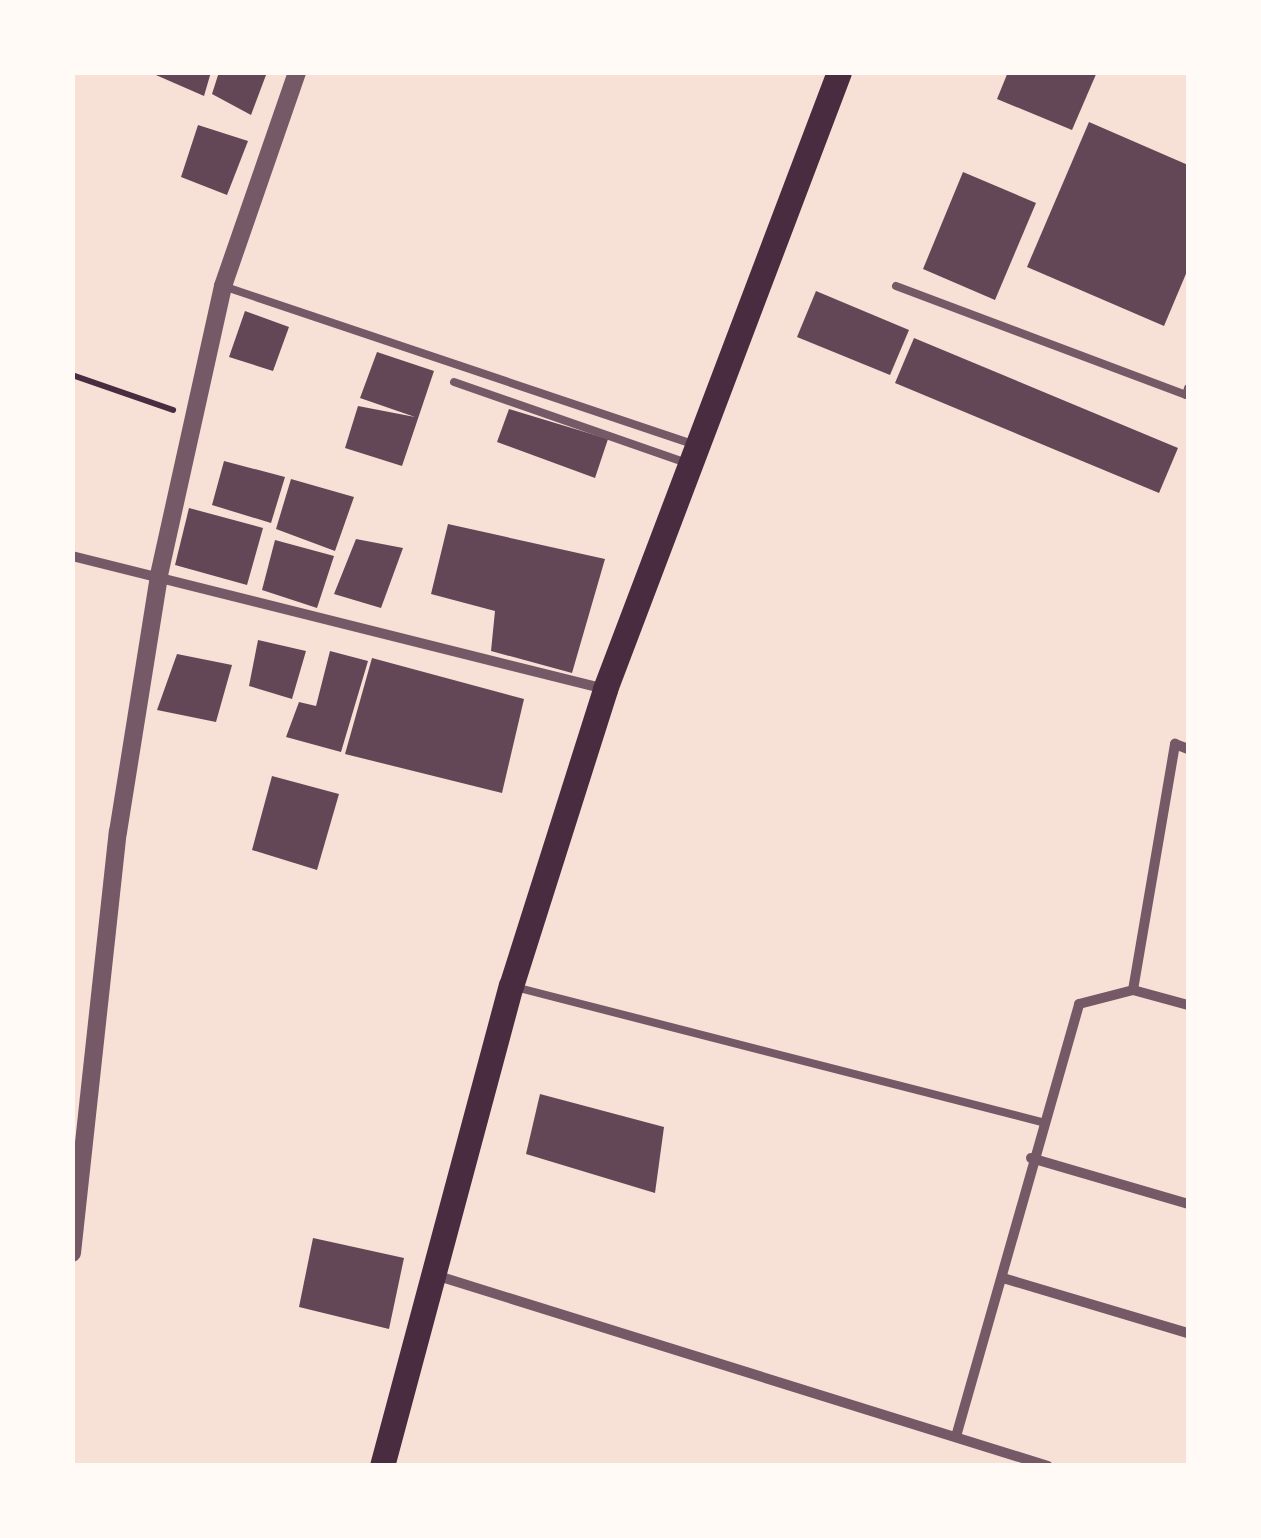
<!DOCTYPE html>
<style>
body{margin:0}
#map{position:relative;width:1261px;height:1538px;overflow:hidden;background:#f7e1d7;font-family:"Exo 2",sans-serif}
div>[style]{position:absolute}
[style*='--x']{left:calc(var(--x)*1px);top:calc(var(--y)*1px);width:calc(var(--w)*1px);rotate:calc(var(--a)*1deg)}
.building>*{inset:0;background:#644757}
.path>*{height:6px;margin:-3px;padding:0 3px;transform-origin:3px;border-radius:3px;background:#4a2c40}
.service>*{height:8px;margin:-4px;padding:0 4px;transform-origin:4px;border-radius:4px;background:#755966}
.minor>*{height:10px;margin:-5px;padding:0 5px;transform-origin:5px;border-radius:5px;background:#755966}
.tertiary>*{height:18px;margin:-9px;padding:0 9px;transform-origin:9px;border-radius:9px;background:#755966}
.primary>*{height:25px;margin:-12.5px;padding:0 12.5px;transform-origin:12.5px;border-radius:12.5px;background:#4a2c40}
span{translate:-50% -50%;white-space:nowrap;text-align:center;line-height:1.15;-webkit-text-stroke:8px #fffaf5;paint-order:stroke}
.frame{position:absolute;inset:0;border:75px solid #fffaf5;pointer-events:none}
</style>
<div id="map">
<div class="building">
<div style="clip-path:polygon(149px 72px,211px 72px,204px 96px)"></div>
<div style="clip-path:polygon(219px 72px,266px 75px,251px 115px,212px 94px)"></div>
<div style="clip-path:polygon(1008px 72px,1097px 72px,1072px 130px,997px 99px)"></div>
<div style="clip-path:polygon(1089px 122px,1188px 165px,1188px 269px,1164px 326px,1027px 267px)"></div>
<div style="clip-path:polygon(198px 125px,248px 141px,227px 195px,181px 177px)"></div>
<div style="clip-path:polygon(963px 172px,1036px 203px,995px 300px,923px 269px)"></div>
<div style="clip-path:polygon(816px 291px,909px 330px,890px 375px,797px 337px)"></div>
<div style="clip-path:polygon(245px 311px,289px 327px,273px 371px,229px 357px)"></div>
<div style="clip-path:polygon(914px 338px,1178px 448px,1159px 493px,895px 383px)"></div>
<div style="clip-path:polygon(377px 352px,434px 371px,402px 466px,345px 448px,358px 406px,415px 417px,360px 398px)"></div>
<div style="clip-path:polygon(509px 409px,608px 439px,595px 478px,497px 442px)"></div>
<div style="clip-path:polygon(224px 461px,285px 477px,271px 523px,212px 505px)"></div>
<div style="clip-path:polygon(291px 479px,354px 497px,335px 551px,276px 529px)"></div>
<div style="clip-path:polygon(189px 508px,263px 528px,247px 585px,175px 565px)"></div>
<div style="clip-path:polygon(448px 524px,605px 559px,572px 673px,491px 651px,495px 611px,431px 594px)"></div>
<div style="clip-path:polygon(356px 539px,403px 548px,381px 608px,334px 594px)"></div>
<div style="clip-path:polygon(275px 540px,334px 556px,317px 608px,262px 590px)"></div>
<div style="clip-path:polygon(258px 640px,306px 651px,292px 699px,249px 686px)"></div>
<div style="clip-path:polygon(330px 651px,368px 661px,341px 752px,286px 737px,299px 702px,316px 706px)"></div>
<div style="clip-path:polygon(177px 654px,232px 665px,216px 722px,157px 710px)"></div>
<div style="clip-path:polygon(372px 658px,524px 699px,502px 793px,345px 754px)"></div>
<div style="clip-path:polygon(272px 776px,339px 794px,317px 870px,252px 850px)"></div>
<div style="clip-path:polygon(540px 1094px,664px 1127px,655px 1193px,526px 1154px)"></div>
<div style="clip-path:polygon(313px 1238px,404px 1258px,389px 1329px,299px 1307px)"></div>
</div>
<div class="path">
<div style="--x:72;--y:375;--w:107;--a:19.1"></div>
</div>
<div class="service">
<div style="--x:223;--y:286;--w:495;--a:18.6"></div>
<div style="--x:896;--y:286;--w:310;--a:20.6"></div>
<div style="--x:1186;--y:395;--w:7;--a:-74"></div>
<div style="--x:454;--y:382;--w:246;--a:19.2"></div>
<div style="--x:515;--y:987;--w:544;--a:14.37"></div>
</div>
<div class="minor">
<div style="--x:72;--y:556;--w:549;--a:14.01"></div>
<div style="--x:1133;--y:990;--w:57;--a:15.3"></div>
<div style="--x:1031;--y:1158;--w:164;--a:16.3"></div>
<div style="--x:435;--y:1275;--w:642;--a:17.31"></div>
<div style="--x:1003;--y:1278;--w:193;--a:16.6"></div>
<div style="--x:957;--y:1433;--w:446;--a:-74.1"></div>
<div style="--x:1079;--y:1004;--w:56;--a:-14.5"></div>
<div style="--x:1133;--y:990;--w:250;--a:-80.3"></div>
<div style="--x:1175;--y:744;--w:14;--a:21"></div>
</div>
<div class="tertiary">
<div style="--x:72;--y:1253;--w:424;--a:-83.8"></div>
<div style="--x:118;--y:832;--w:260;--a:-80.9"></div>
<div style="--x:159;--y:575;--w:296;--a:-77.5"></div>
<div style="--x:223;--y:286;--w:226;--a:-70.9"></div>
</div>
<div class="primary">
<div style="--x:382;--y:1466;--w:497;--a:-75"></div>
<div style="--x:511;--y:986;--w:312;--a:-72.4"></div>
<div style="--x:605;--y:689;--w:660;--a:-69.23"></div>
</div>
<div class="frame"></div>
</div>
